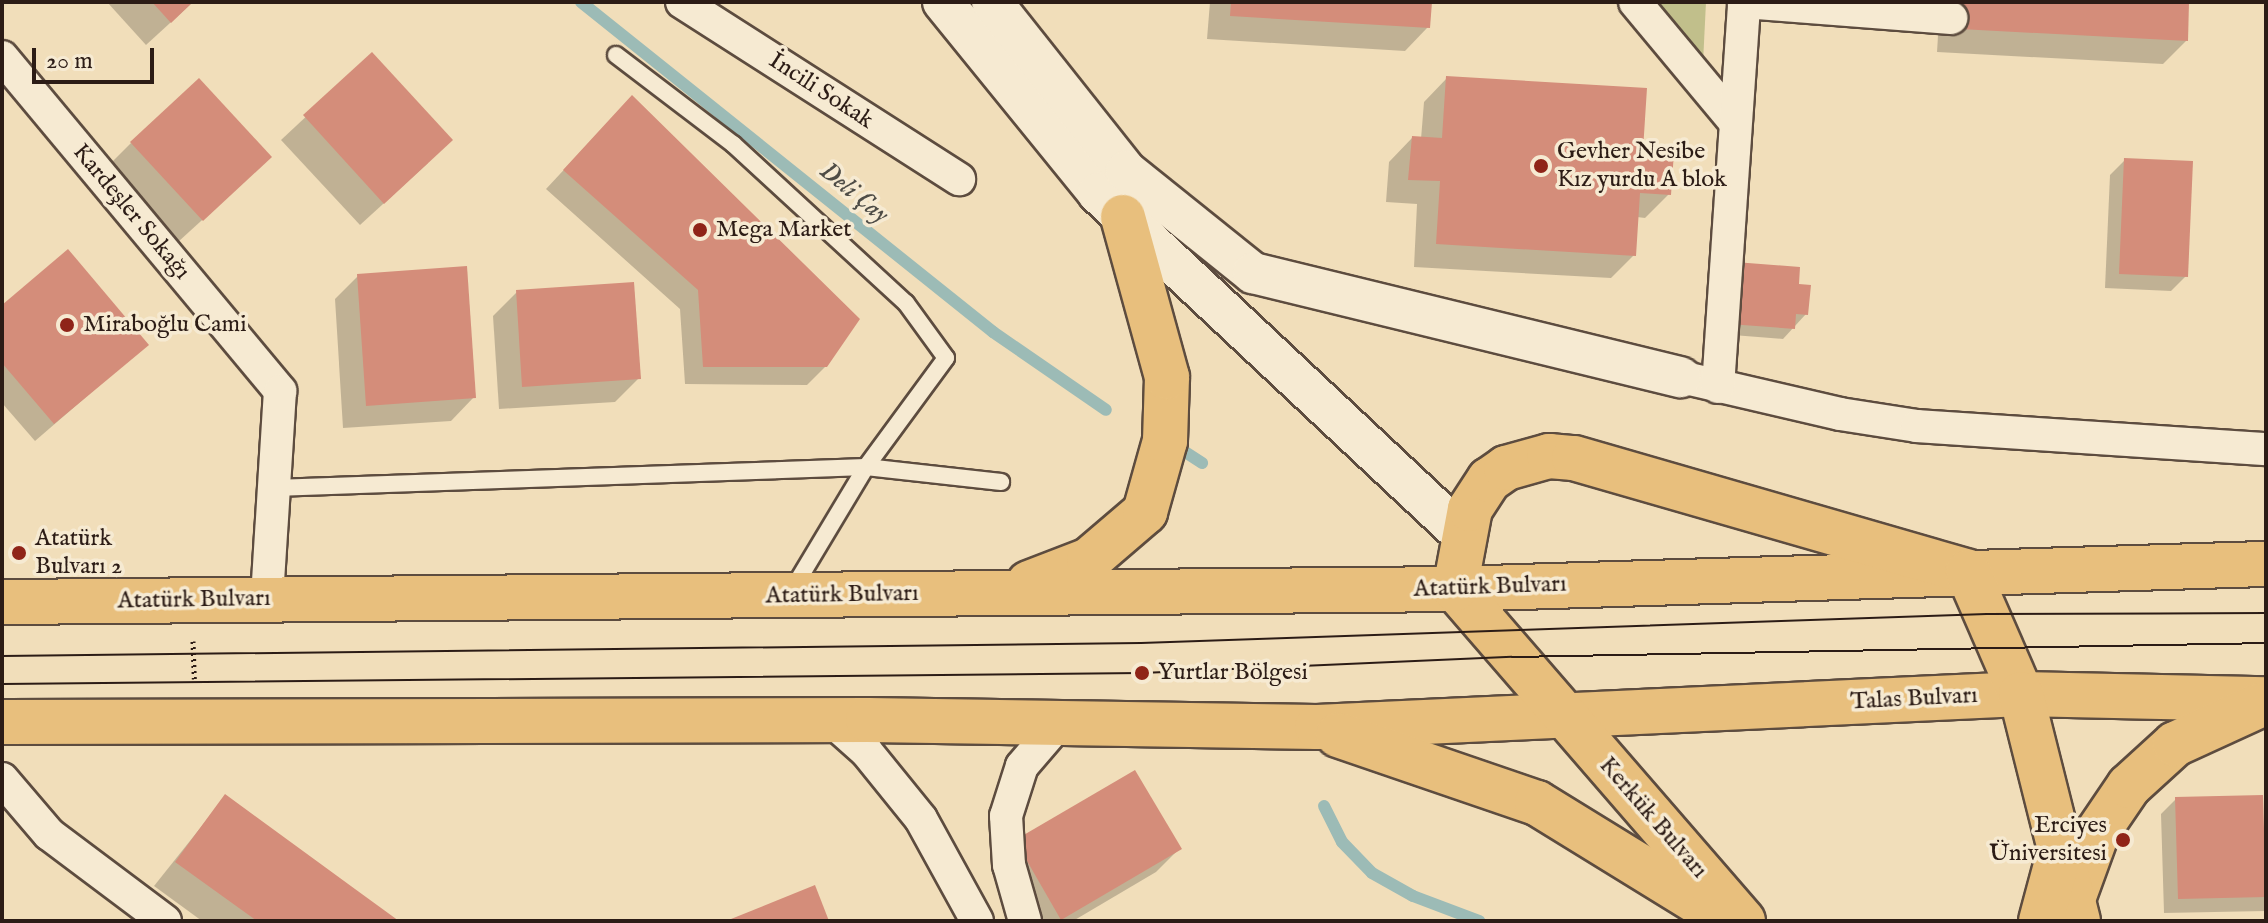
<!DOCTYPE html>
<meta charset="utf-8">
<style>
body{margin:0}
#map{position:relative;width:2268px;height:923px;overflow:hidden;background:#f1deba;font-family:"IM FELL English",serif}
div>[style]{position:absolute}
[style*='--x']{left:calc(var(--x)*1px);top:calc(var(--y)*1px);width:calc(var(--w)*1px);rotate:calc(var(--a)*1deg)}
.green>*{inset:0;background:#c1bf8b}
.shadow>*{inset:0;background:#0003}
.stream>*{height:12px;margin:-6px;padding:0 6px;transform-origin:6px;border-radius:6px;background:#9cbbb6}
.building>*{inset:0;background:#d48d7a}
.path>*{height:5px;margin-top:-2.5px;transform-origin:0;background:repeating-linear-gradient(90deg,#2c1c16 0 2px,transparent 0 6px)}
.roads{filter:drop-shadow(2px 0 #5d4c3f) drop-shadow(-2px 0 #5d4c3f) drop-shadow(0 2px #5d4c3f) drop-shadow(0 -2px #5d4c3f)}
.service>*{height:16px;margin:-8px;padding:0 8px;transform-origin:8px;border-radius:8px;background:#f6ead2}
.minor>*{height:32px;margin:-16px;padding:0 16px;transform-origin:16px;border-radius:16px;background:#f6ead2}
.tertiary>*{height:40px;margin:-20px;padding:0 20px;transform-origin:20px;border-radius:20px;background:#f6ead2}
.primary>*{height:44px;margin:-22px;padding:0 22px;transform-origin:22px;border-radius:22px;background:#e8bf7d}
.tram>*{height:2px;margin:-1px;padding:0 1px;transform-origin:1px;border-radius:1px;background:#2c1c16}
.dots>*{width:22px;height:22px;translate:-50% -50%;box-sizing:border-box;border:4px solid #f6ead2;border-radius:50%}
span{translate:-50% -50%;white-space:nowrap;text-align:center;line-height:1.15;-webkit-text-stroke:7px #f6ead2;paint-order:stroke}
.street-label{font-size:24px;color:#2c1c16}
.poi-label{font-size:24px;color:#2c1c16}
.left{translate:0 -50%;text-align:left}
.right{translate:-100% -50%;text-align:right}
.water-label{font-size:26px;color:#4e4c46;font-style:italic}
.frame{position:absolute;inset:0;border:4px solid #2c1c16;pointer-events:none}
.scale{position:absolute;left:32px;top:48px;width:122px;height:36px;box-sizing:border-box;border:4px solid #2c1c16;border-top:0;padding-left:10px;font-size:24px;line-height:28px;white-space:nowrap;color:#2c1c16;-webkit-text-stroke:6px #f6ead2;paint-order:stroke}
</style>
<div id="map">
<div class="green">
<div style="clip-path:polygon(1650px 2px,1706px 2px,1703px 63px)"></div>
</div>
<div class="shadow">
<div style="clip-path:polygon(107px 2px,193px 2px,146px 45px)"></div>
<div style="clip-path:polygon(1210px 2px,1430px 2px,1428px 27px,1405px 51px,1207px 39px)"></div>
<div style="clip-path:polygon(1940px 2px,2187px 2px,2186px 41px,2163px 64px,1937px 52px)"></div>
<div style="clip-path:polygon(372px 55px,428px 163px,360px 225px,281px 140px)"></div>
<div style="clip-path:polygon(1447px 78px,1641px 152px,1669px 194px,1645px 218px,1637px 217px,1634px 255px,1611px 278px,1414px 267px,1417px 204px,1386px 202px,1389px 162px,1412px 138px,1421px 139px,1424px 102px)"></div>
<div style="clip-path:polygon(614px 116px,826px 366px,807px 385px,685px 384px,680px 309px,546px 189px)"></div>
<div style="clip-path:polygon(131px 143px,246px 180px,178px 242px,108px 166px)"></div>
<div style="clip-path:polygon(2125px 160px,2186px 276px,2171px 291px,2105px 288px,2110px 175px)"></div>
<div style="clip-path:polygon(358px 276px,474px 397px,451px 421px,343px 428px,335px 299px)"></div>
<div style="clip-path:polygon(1797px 286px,1806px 314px,1783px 339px,1720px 334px)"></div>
<div style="clip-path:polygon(517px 292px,639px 378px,615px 402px,499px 409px,493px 316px)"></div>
<div style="clip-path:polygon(2px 307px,146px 345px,35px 441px,2px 403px)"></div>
<div style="clip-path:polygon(225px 797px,396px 921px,202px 921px,154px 886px)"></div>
<div style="clip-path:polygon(2176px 799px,2266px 829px,2266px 911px,2164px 913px,2161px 814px)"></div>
<div style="clip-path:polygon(1016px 841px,1179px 849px,1156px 872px,1073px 921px,1025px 921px,993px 865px)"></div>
</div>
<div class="stream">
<div style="--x:581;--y:2;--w:528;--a:38.69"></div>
<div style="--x:993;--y:332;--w:137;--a:34.6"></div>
<div style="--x:1182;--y:450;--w:24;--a:33"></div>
<div style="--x:1324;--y:806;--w:40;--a:63.4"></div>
<div style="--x:1342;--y:842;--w:43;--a:45.9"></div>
<div style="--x:1372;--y:873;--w:47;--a:29.3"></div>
<div style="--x:1413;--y:896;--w:71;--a:20.7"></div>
</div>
<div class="building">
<div style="clip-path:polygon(152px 2px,193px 2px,171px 23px)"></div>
<div style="clip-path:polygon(1231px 2px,1432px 2px,1430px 28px,1230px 16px)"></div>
<div style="clip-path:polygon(1961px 2px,2189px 2px,2188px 41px,1960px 29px)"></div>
<div style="clip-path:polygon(372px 52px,453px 140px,384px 204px,303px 115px)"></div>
<div style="clip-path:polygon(1446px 76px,1647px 88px,1643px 150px,1674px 152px,1671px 195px,1640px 193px,1636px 256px,1436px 244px,1440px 181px,1408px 180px,1412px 136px,1442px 138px)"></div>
<div style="clip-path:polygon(199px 78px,272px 157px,203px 221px,130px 142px)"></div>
<div style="clip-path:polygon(632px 95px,860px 319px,827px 367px,703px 367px,698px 290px,563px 170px)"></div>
<div style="clip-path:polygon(2124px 158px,2193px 161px,2188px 277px,2119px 274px)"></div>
<div style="clip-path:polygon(68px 249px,149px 345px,54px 424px,2px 363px,2px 305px)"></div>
<div style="clip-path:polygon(1735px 262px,1800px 267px,1799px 284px,1811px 285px,1808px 315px,1796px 314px,1795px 329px,1729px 324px)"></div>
<div style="clip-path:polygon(467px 266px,476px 398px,366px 406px,357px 274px)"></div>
<div style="clip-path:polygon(634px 282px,641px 379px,522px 387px,516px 290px)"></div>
<div style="clip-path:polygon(1135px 770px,1182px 849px,1061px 920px,1015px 840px)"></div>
<div style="clip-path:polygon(225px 794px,355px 889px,399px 921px,257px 921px,175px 862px)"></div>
<div style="clip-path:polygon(2263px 795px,2266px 897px,2178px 899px,2175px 797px)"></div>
<div style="clip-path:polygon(815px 885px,829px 921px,726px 921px)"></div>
</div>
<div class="path">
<div style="--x:193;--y:641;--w:38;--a:88"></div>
</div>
<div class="roads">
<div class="service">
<div style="--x:616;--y:55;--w:147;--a:37.3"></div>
<div style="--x:733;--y:144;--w:235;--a:42.6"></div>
<div style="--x:906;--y:303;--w:68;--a:54"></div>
<div style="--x:946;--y:358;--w:135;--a:126.3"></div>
<div style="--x:866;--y:467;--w:144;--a:121"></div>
<div style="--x:274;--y:488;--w:592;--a:-2.03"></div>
<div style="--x:866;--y:467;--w:136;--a:6.3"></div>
</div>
<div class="minor">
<div style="--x:682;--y:2;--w:329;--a:32.6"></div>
<div style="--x:1635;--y:2;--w:156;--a:50.2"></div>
<div style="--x:1744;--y:2;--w:208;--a:4.4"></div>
<div style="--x:2;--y:57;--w:435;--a:50.2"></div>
<div style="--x:280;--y:391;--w:209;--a:93.6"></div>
<div style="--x:1681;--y:377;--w:163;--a:13.1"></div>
<div style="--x:1840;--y:414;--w:78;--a:8.9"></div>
<div style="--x:1917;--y:426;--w:350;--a:3.8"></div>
<div style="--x:1718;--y:387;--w:386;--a:-86.1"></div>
<div style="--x:831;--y:720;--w:47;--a:41.5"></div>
<div style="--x:866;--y:751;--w:87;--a:51"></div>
<div style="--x:921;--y:819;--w:116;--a:61.2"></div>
<div style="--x:2;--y:779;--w:72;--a:49.5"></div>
<div style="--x:49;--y:834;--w:145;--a:36.9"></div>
<div style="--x:1025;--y:921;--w:58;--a:-105.9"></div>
<div style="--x:1009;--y:865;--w:49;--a:-93.5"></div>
<div style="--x:1006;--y:816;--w:52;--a:-72.3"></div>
<div style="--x:1022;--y:766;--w:57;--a:-49.3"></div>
</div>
<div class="tertiary">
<div style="--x:943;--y:2;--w:246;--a:50.9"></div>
<div style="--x:1098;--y:193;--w:503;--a:43.15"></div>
<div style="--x:992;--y:2;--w:216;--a:51.6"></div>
<div style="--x:1126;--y:171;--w:163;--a:38.8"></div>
<div style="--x:1253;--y:273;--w:440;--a:13.7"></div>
</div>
<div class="primary">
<div style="--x:1029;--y:583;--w:64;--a:-21"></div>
<div style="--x:1089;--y:560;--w:74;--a:-40.6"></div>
<div style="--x:1145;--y:512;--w:74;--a:-74.3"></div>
<div style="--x:1165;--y:441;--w:64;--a:-88.2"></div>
<div style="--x:1167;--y:377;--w:166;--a:-105.4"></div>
<div style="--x:2;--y:602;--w:1453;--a:-0.51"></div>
<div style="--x:1455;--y:589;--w:811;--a:-1.77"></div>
<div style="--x:2;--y:722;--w:866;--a:-0.13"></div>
<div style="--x:868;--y:720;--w:449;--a:0.9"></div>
<div style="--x:1317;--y:727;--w:705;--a:-2.68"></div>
<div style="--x:2021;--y:694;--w:245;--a:1.2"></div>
<div style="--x:1338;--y:735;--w:210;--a:18.9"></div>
<div style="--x:1537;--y:803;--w:217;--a:31.6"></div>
<div style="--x:2073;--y:899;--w:70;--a:-70"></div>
<div style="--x:2097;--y:833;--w:57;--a:-55.8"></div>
<div style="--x:2129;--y:786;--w:62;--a:-42.4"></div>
<div style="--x:2175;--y:744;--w:91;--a:-24.6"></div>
<div style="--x:1743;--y:921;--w:440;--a:-130.9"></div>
<div style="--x:1455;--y:589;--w:81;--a:-79.4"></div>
<div style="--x:1470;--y:509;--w:35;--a:-57"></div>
<div style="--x:1489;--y:480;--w:21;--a:-35"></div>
<div style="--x:1506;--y:468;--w:45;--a:-15.6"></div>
<div style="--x:1549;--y:456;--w:25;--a:5"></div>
<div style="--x:1574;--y:458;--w:410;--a:16.1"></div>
<div style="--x:1968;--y:572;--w:133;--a:66.5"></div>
<div style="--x:2021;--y:694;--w:234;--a:75.9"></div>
<div style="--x:2041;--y:921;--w:69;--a:-75"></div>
</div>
</div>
<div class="tram">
<div style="--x:2;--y:656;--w:1139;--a:-0.65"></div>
<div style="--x:1141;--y:643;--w:846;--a:-1.96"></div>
<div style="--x:1987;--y:614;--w:279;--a:-0.2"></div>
<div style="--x:2;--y:684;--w:1140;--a:-0.55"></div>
<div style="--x:1142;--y:673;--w:370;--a:-2.5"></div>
<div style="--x:1512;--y:657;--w:754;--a:-1.06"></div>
</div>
<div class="dots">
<div style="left:1541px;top:166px;background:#8f2418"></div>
<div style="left:700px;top:230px;background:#8f2418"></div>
<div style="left:67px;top:325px;background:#8f2418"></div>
<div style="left:19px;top:553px;background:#8f2418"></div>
<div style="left:1142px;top:673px;background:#8f2418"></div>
<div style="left:2123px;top:840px;background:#8f2418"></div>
</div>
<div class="street-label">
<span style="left:821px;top:91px;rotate:33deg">İncili Sokak</span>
<span style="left:131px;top:212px;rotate:50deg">Kardeşler Sokağı</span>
<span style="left:1490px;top:587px;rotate:-2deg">Atatürk Bulvarı</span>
<span style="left:842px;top:595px;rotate:-1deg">Atatürk Bulvarı</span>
<span style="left:194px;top:600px;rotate:-1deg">Atatürk Bulvarı</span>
<span style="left:1914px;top:699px;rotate:-3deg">Talas Bulvarı</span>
<span style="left:1653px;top:818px;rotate:49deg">Kerkük Bulvarı</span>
</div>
<div class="poi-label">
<span class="left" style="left:1557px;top:166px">Gevher Nesibe<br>Kız yurdu A blok</span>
<span class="left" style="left:716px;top:230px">Mega Market</span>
<span class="left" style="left:83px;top:325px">Miraboğlu Cami</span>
<span class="left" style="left:35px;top:553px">Atatürk<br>Bulvarı 2</span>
<span class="left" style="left:1158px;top:673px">Yurtlar Bölgesi</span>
<span class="right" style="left:2107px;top:840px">Erciyes<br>Üniversitesi</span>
</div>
<div class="water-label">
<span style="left:854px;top:193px;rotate:39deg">Deli Çay</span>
</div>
<div class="frame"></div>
<div class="scale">20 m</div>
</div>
